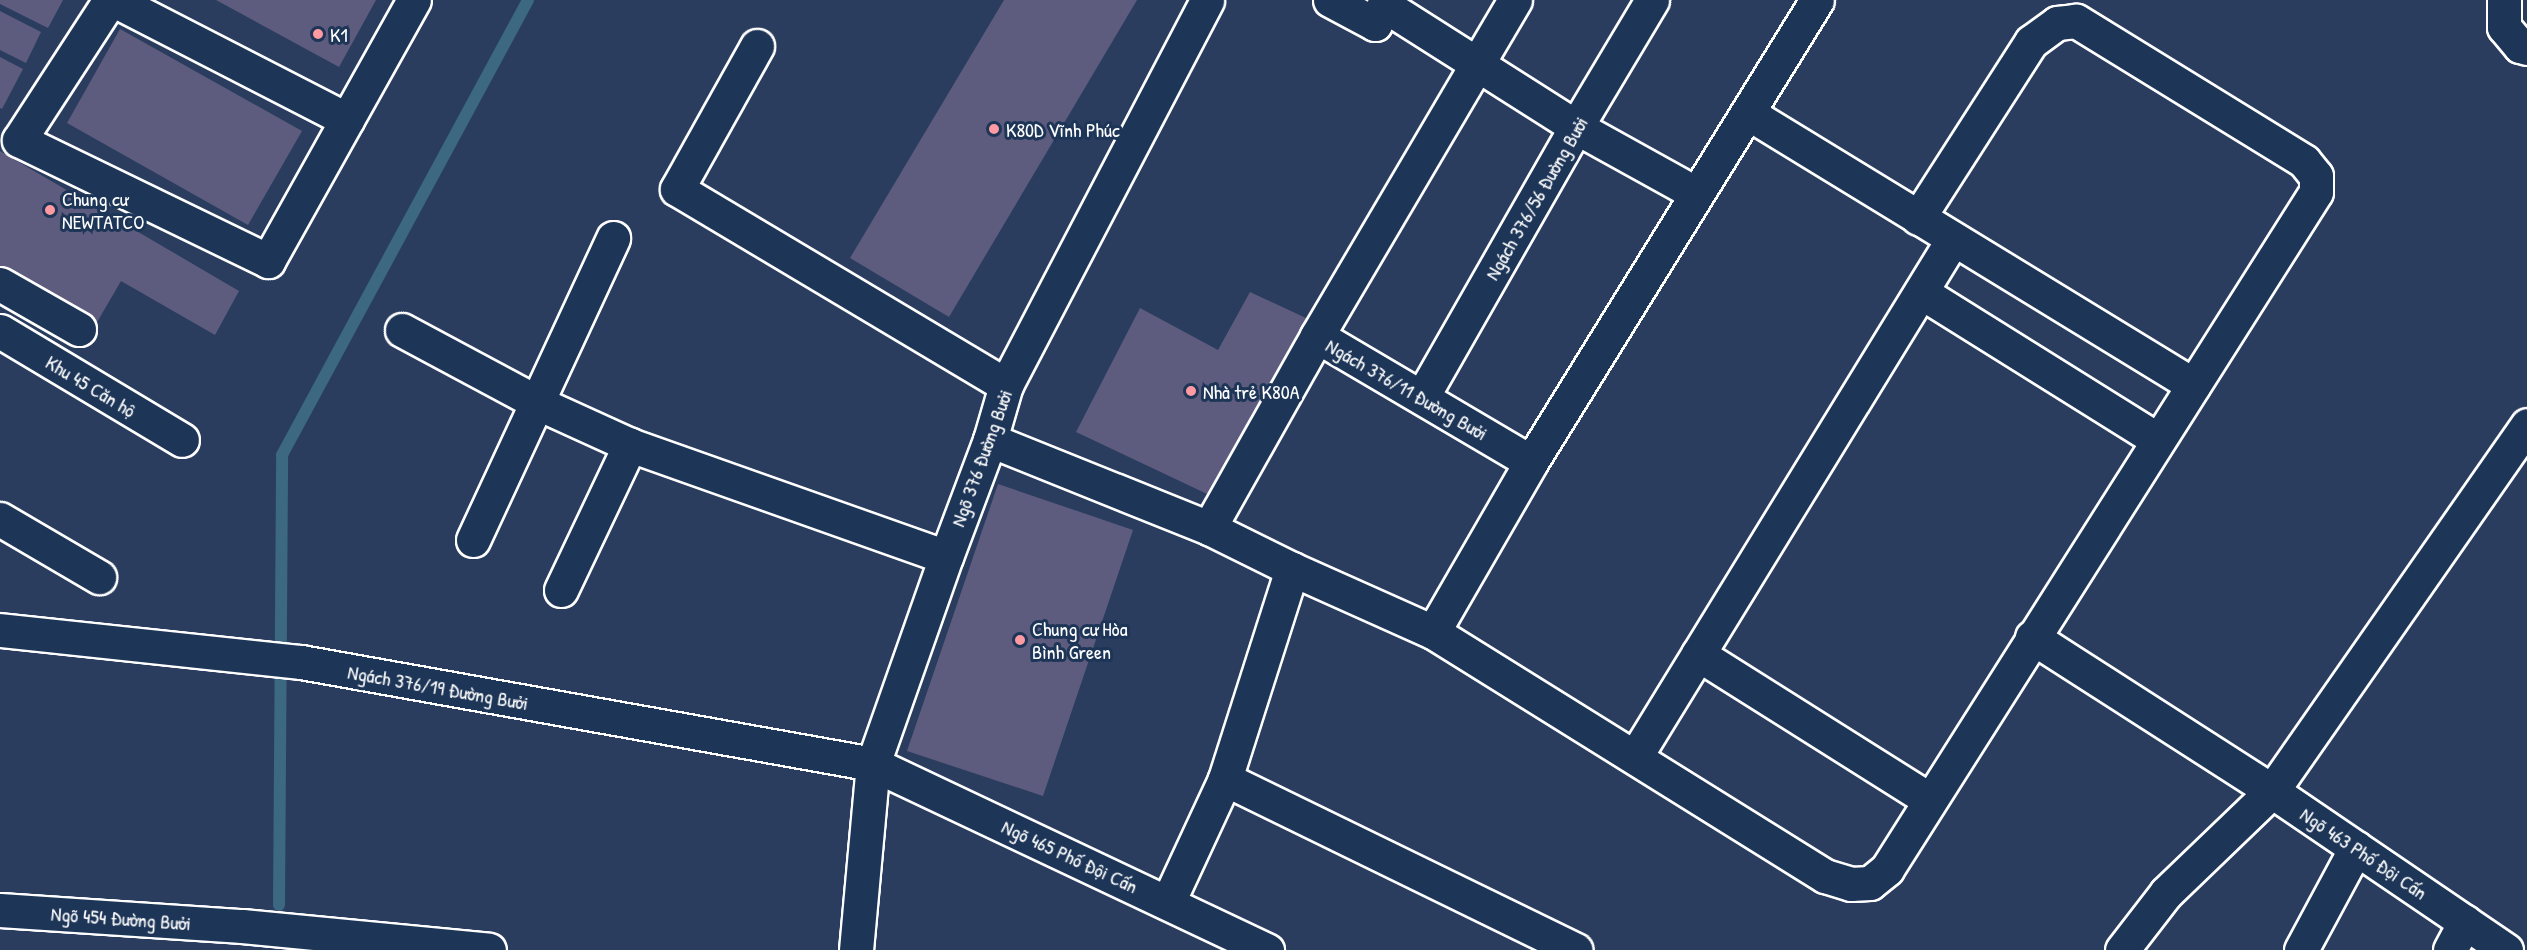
<!DOCTYPE html>
<meta charset="utf-8">
<style>
body{margin:0}
#map{position:relative;width:2527px;height:950px;overflow:hidden;background:#2a3d5f;font-family:"Patrick Hand",sans-serif}
div>[style]{position:absolute}
[style*='--x']{left:calc(var(--x)*1px);top:calc(var(--y)*1px);width:calc(var(--w)*1px);rotate:calc(var(--a)*1deg)}
.stream>*{height:12px;margin:-6px;padding:0 6px;transform-origin:6px;border-radius:6px;background:#3c6881}
.building>*{inset:0;background:#5d5c7e}
.roads{filter:drop-shadow(2px 0 #fff) drop-shadow(-2px 0 #fff) drop-shadow(0 2px #fff) drop-shadow(0 -2px #fff)}
.minor>*{height:33px;margin:-16.5px;padding:0 16.5px;transform-origin:16.5px;border-radius:16.5px;background:#1d3557}
.dots>*{width:16px;height:16px;translate:-50% -50%;box-sizing:border-box;border:3px solid #1d3557;border-radius:50%}
span{translate:-50% -50%;white-space:nowrap;text-align:center;line-height:1.15;-webkit-text-stroke:6px #1d3557;paint-order:stroke}
.poi-label{font-size:20px;color:#fff}
.left{translate:0 -50%;text-align:left}
.street-label{font-size:20px;color:#fff}
</style>
<div id="map">
<div class="stream">
<div style="--x:279;--y:905;--w:450;--a:-89.6"></div>
<div style="--x:282;--y:455;--w:517;--a:-61.6"></div>
</div>
<div class="building">
<div style="clip-path:polygon(0 0,63px 0,48px 28px,0 4px)"></div>
<div style="clip-path:polygon(216px 0,376px 0,339px 67px)"></div>
<div style="clip-path:polygon(1004px 0,1137px 0,949px 317px,850px 258px)"></div>
<div style="clip-path:polygon(0 11px,41px 32px,26px 63px,0 50px)"></div>
<div style="clip-path:polygon(120px 29px,302px 131px,248px 225px,67px 123px)"></div>
<div style="clip-path:polygon(0 57px,23px 69px,2px 109px,0 108px)"></div>
<div style="clip-path:polygon(0 151px,239px 291px,215px 335px,121px 281px,96px 324px,0 268px)"></div>
<div style="clip-path:polygon(1250px 292px,1321px 325px,1222px 501px,1076px 432px,1140px 308px,1218px 350px)"></div>
<div style="clip-path:polygon(998px 484px,1133px 530px,1043px 796px,907px 751px)"></div>
</div>
<div class="roads">
<div class="minor">
<div style="--x:110;--y:0;--w:167;--a:123"></div>
<div style="--x:19;--y:140;--w:277;--a:25.9"></div>
<div style="--x:268;--y:261;--w:299;--a:-60.8"></div>
<div style="--x:114;--y:0;--w:262;--a:27.2"></div>
<div style="--x:1330;--y:0;--w:51;--a:28.1"></div>
<div style="--x:1375;--y:24;--w:21;--a:-65"></div>
<div style="--x:1388;--y:0;--w:6;--a:129"></div>
<div style="--x:1384;--y:5;--w:227;--a:32.4"></div>
<div style="--x:1576;--y:127;--w:136;--a:29"></div>
<div style="--x:2504;--y:0;--w:27;--a:90"></div>
<div style="--x:2504;--y:27;--w:25;--a:50"></div>
<div style="--x:2520;--y:46;--w:7;--a:16"></div>
<div style="--x:757;--y:46;--w:164;--a:119.2"></div>
<div style="--x:677;--y:189;--w:383;--a:30.8"></div>
<div style="--x:1748;--y:113;--w:522;--a:31.43"></div>
<div style="--x:0;--y:284;--w:91;--a:29.7"></div>
<div style="--x:1921;--y:292;--w:279;--a:32"></div>
<div style="--x:402;--y:330;--w:154;--a:28.2"></div>
<div style="--x:538;--y:403;--w:101;--a:24.5"></div>
<div style="--x:630;--y:445;--w:335;--a:19.5"></div>
<div style="--x:0;--y:331;--w:212;--a:30.9"></div>
<div style="--x:1317;--y:336;--w:248;--a:30.5"></div>
<div style="--x:1422;--y:397;--w:311;--a:-60.3"></div>
<div style="--x:1576;--y:127;--w:148;--a:-59.1"></div>
<div style="--x:990;--y:440;--w:236;--a:21.9"></div>
<div style="--x:1209;--y:528;--w:93;--a:26.3"></div>
<div style="--x:1292;--y:569;--w:154;--a:24.1"></div>
<div style="--x:1433;--y:632;--w:196;--a:-60"></div>
<div style="--x:1531;--y:462;--w:543;--a:-58.24"></div>
<div style="--x:0;--y:519;--w:115;--a:30.4"></div>
<div style="--x:1209;--y:528;--w:220;--a:-60.6"></div>
<div style="--x:1317;--y:336;--w:390;--a:-59.5"></div>
<div style="--x:473;--y:540;--w:333;--a:-65.1"></div>
<div style="--x:1292;--y:569;--w:220;--a:107.7"></div>
<div style="--x:1225;--y:779;--w:390;--a:26"></div>
<div style="--x:561;--y:590;--w:161;--a:-64.6"></div>
<div style="--x:0;--y:630;--w:303;--a:6.1"></div>
<div style="--x:301;--y:662;--w:581;--a:10.11"></div>
<div style="--x:873;--y:764;--w:436;--a:25.3"></div>
<div style="--x:1433;--y:632;--w:462;--a:31.9"></div>
<div style="--x:1825;--y:876;--w:27;--a:17"></div>
<div style="--x:1851;--y:884;--w:19;--a:-3"></div>
<div style="--x:1870;--y:883;--w:22;--a:-39"></div>
<div style="--x:1887;--y:869;--w:801;--a:-57.64"></div>
<div style="--x:2316;--y:192;--w:16;--a:-90"></div>
<div style="--x:2316;--y:176;--w:19;--a:-129"></div>
<div style="--x:2304;--y:161;--w:268;--a:-148.4"></div>
<div style="--x:2076;--y:21;--w:19;--a:174"></div>
<div style="--x:2057;--y:23;--w:32;--a:144"></div>
<div style="--x:2031;--y:42;--w:209;--a:122.7"></div>
<div style="--x:2032;--y:637;--w:285;--a:32.7"></div>
<div style="--x:2272;--y:791;--w:283;--a:34.2"></div>
<div style="--x:1698;--y:654;--w:274;--a:32.2"></div>
<div style="--x:1635;--y:757;--w:608;--a:-58.45"></div>
<div style="--x:1168;--y:902;--w:136;--a:-65.1"></div>
<div style="--x:0;--y:910;--w:243;--a:3.8"></div>
<div style="--x:242;--y:926;--w:248;--a:5.5"></div>
<div style="--x:856;--y:950;--w:187;--a:-84.8"></div>
<div style="--x:873;--y:764;--w:219;--a:-70.6"></div>
<div style="--x:946;--y:557;--w:125;--a:-69.4"></div>
<div style="--x:990;--y:440;--w:57;--a:-73.8"></div>
<div style="--x:1006;--y:385;--w:434;--a:-62.4"></div>
<div style="--x:2122;--y:950;--w:72;--a:-52.3"></div>
<div style="--x:2166;--y:893;--w:147;--a:-43.9"></div>
<div style="--x:2272;--y:791;--w:446;--a:-55.1"></div>
<div style="--x:2301;--y:950;--w:116;--a:-61.7"></div>
<div style="--x:2450;--y:950;--w:32;--a:-62"></div>
</div>
</div>
<div class="dots">
<div style="left:318px;top:34px;background:#ff9aa2"></div>
<div style="left:994px;top:129px;background:#ff9aa2"></div>
<div style="left:50px;top:210px;background:#ff9aa2"></div>
<div style="left:1191px;top:391px;background:#ff9aa2"></div>
<div style="left:1020px;top:640px;background:#ff9aa2"></div>
</div>
<div class="poi-label">
<span class="left" style="left:330px;top:34px">K1</span>
<span class="left" style="left:1006px;top:129px">K80D Vĩnh Phúc</span>
<span class="left" style="left:62px;top:210px">Chung cư<br>NEWTATCO</span>
<span class="left" style="left:1203px;top:391px">Nhà trẻ K80A</span>
<span class="left" style="left:1032px;top:640px">Chung cư Hòa<br>Bình Green</span>
</div>
<div class="street-label">
<span style="left:1536px;top:198px;rotate:-60deg">Ngách 376/56 Đường Bưởi</span>
<span style="left:91px;top:386px;rotate:31deg">Khu 45 Căn hộ</span>
<span style="left:1407px;top:389px;rotate:30deg">Ngách 376/11 Đường Bưởi</span>
<span style="left:981px;top:458px;rotate:-70deg">Ngõ 376 Đường Bưởi</span>
<span style="left:438px;top:687px;rotate:10deg">Ngách 376/19 Đường Bưởi</span>
<span style="left:2364px;top:853px;rotate:34deg">Ngõ 463 Phố Đội Cấn</span>
<span style="left:1070px;top:856px;rotate:25deg">Ngõ 465 Phố Đội Cấn</span>
<span style="left:121px;top:918px;rotate:4deg">Ngõ 454 Đường Bưởi</span>
</div>
</div>
